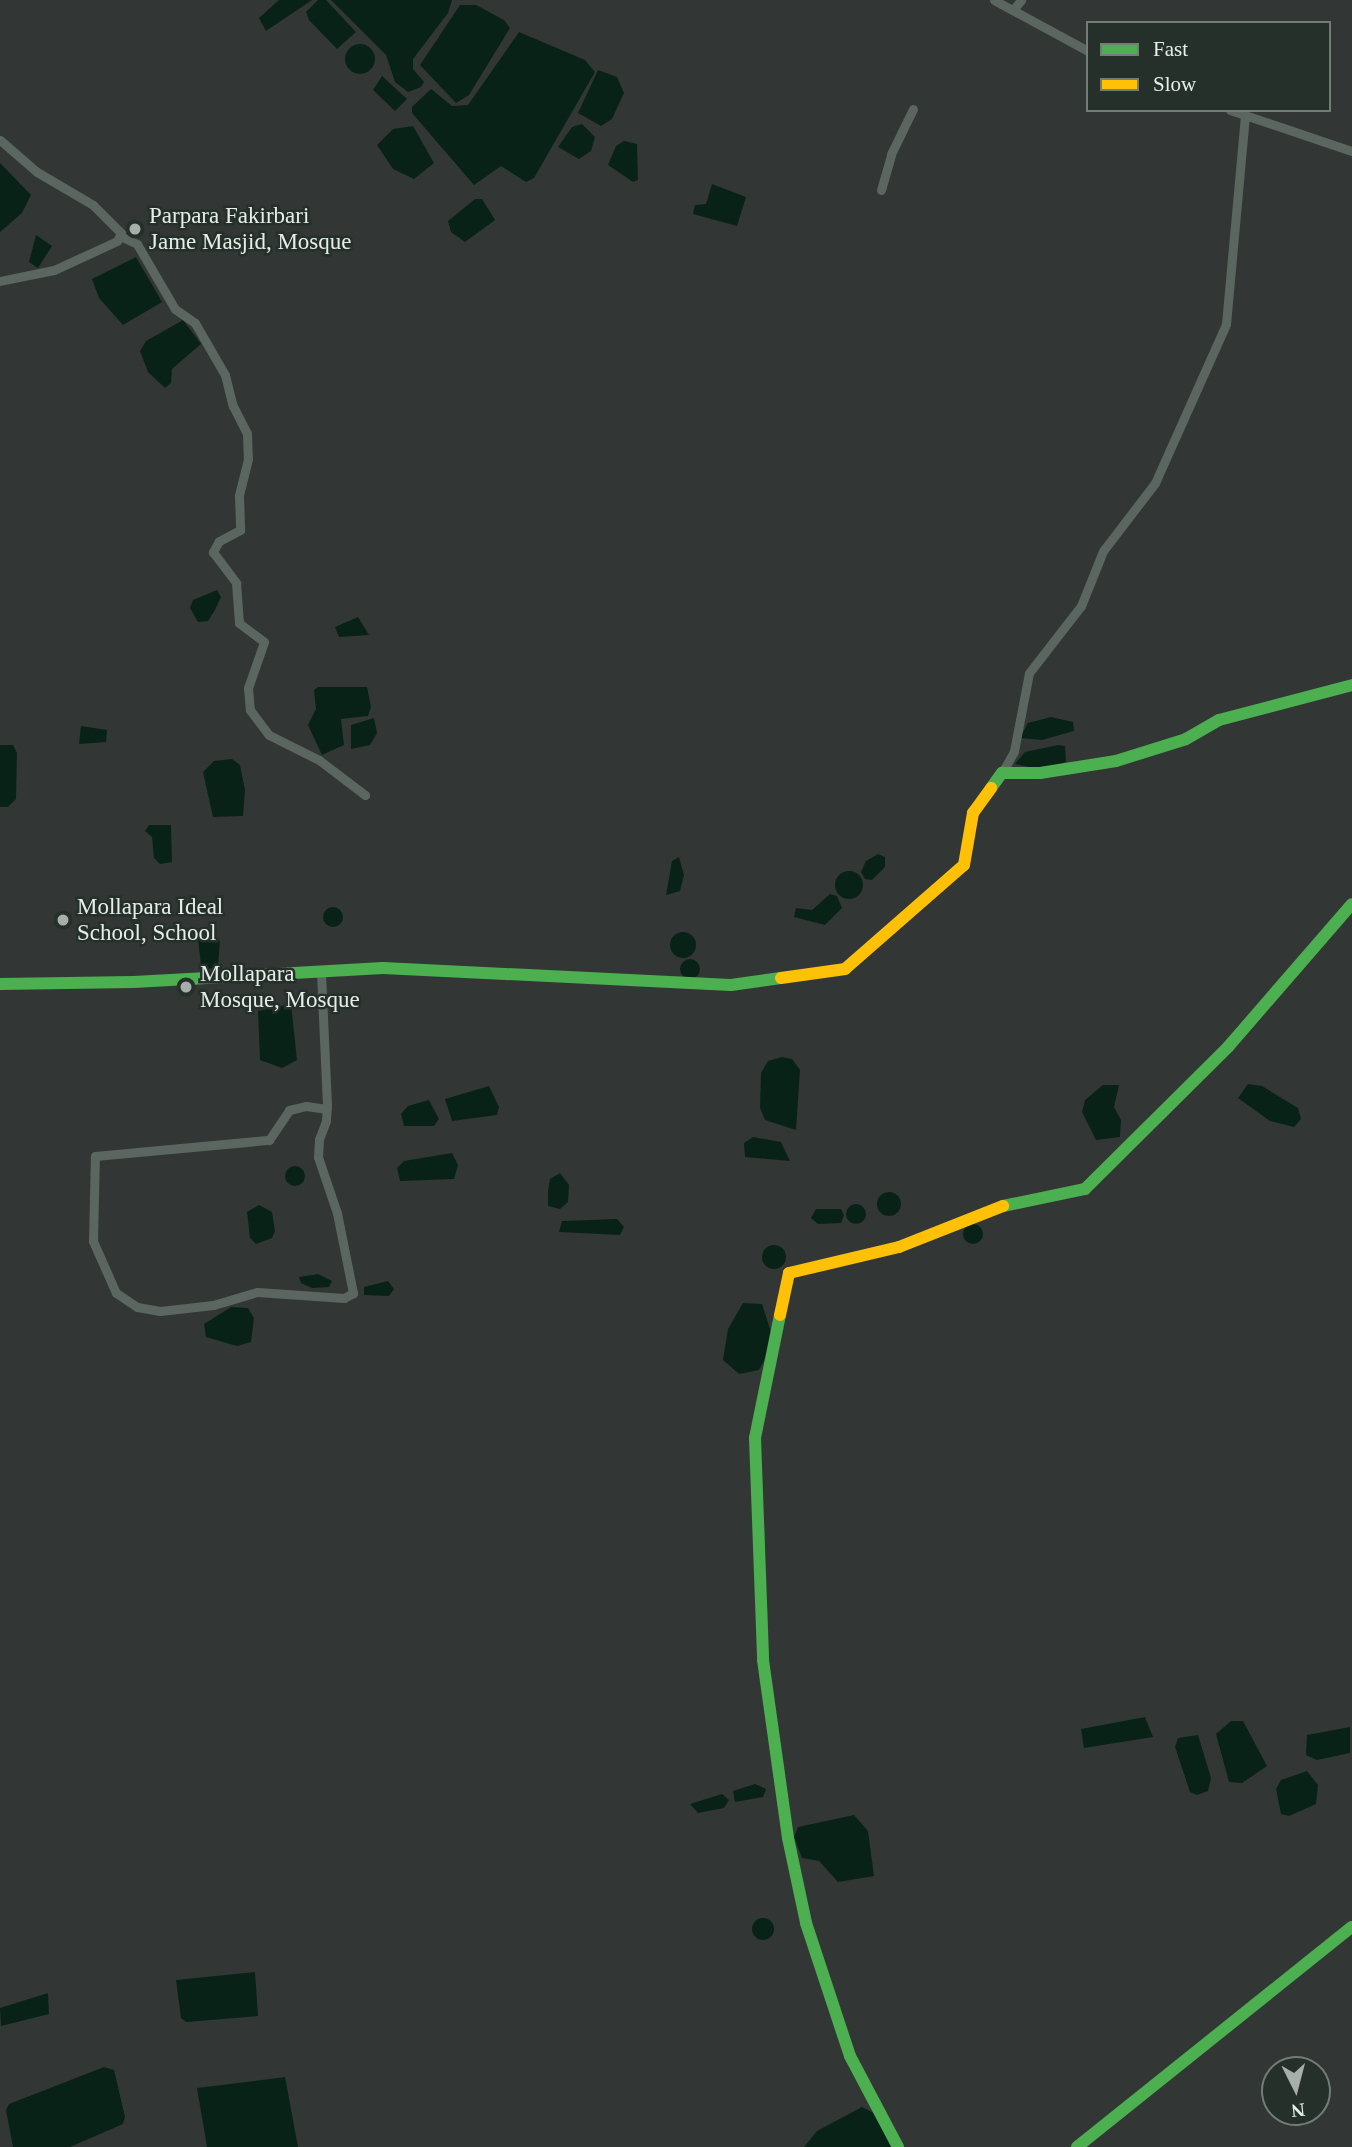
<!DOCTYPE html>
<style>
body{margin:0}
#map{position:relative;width:1352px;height:2147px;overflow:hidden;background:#323735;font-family:"Times New Roman",serif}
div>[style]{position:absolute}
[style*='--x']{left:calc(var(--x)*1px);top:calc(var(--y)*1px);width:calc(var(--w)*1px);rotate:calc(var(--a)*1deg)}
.water>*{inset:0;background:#092218}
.round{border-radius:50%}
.street>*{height:9px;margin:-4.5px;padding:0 4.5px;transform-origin:4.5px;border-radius:4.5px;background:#5b6660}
.fast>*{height:12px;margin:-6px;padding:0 6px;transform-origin:6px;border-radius:6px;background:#4caf50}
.slow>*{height:12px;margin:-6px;padding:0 6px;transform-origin:6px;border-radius:6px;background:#ffc107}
.dots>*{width:19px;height:19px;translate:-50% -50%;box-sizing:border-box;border:4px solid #25302b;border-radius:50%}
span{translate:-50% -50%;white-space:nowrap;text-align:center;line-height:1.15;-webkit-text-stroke:5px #25302b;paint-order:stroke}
.poi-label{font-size:23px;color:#e7eeea}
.left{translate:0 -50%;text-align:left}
.legend{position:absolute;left:1086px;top:21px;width:245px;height:91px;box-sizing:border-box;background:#25302b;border:2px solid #737c77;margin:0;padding:9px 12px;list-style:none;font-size:21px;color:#e7eeea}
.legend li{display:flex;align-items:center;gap:14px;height:35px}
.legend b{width:35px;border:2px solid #737c77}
.north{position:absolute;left:1261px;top:2056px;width:70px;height:70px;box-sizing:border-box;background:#25302b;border:2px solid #737c77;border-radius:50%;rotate:174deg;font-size:19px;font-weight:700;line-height:28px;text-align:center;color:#e7eeea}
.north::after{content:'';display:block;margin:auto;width:24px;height:32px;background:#a8aeab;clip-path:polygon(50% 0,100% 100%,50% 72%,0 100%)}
</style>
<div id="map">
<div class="water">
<div style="clip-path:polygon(279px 0,312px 0,266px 31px,259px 18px)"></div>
<div style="clip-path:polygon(318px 0,326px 0,356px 32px,337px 49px,309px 20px,306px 12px)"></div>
<div style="clip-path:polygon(331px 0,452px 0,448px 13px,413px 59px,413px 69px,424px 82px,421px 87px,408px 92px,395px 82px,386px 55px)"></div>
<div style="clip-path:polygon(460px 5px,476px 5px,504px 20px,510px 28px,469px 95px,456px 103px,420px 65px)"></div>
<div style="clip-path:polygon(519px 32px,585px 60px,595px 72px,534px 178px,526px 182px,501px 166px,474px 185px,412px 113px,412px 107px,431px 89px,452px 106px,468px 105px)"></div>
<div class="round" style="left:345px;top:44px;width:30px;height:30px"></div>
<div style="clip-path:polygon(598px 70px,617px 77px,624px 93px,612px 119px,601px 126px,578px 113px)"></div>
<div style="clip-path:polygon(382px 76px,407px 99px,395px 111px,373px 90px)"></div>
<div style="clip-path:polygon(582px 124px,595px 137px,591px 151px,579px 159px,558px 147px,572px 127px)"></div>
<div style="clip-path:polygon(413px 126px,434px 163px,414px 179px,393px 169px,377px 145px,393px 129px)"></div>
<div style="clip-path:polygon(624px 141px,637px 144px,638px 180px,633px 182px,608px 165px,616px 146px)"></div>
<div style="clip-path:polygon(0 163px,31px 195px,22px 213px,0 232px)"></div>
<div style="clip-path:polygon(712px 184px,746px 197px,737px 226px,693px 214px,695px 205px,706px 204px)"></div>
<div style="clip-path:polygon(475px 199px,482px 199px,495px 220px,465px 242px,451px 232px,448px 221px)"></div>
<div style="clip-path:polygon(36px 235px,52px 246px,38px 268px,29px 262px)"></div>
<div style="clip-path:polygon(136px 257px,162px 302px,123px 325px,99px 298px,92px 279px)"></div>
<div style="clip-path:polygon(183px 320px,201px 344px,172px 369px,171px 383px,165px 388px,148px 372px,140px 351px,146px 341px)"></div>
<div style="clip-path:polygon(217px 590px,221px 597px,215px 610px,208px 621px,198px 622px,190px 608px,193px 600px)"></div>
<div style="clip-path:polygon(358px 617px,369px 635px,339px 637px,335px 627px)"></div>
<div style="clip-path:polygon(318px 687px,367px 687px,371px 707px,368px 716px,341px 719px,344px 745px,322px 755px,308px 725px,316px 709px,314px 690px)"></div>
<div style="clip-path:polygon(1051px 717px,1073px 722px,1074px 731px,1042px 740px,1020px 738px,1028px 723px)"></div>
<div style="clip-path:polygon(374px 718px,377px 733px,370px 745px,351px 749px,351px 725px)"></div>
<div style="clip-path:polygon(81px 726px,107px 730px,106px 742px,79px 744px)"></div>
<div style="clip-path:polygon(0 745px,13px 745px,17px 753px,16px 799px,8px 807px,0 807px)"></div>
<div style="clip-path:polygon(1058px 745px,1065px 746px,1066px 762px,1039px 769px,1015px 764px,1025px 752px)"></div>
<div style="clip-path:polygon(232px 759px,240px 765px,245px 790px,243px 816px,213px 817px,203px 772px,214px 761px)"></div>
<div style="clip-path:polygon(149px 825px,171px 825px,172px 862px,160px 864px,154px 858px,152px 837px,145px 831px)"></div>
<div style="clip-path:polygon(878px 854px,885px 857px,885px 867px,872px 880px,865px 879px,861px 872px,866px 861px)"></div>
<div style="clip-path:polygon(679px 857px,684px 875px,680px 891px,666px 895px,672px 861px)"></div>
<div class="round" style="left:835px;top:871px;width:28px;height:28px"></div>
<div style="clip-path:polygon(830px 894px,837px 896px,842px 908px,825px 925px,794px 917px,796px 908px,812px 910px)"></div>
<div class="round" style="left:323px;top:907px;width:20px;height:20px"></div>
<div class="round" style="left:670px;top:932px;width:26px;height:26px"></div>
<div style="clip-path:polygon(210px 936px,220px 941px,218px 965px,207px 970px,201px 965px,198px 940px)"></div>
<div class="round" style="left:680px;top:959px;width:20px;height:20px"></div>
<div style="clip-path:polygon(291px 1004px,297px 1060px,282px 1068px,260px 1060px,258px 1011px)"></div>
<div style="clip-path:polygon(782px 1057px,792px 1059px,800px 1070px,796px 1130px,765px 1120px,760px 1108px,761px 1073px,768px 1061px)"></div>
<div style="clip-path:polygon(1248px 1084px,1262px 1086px,1298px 1108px,1301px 1119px,1294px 1127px,1270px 1121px,1238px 1098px)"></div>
<div style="clip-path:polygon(1103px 1085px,1119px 1085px,1114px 1107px,1121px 1120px,1120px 1137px,1096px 1140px,1082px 1112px,1085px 1100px)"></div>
<div style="clip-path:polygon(489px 1086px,499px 1107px,497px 1115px,452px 1121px,445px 1099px)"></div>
<div style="clip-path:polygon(429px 1100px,439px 1119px,434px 1126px,404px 1126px,401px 1114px,408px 1106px)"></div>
<div style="clip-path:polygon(753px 1137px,781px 1142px,790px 1161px,745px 1157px,744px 1143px)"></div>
<div style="clip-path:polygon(452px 1153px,458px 1165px,454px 1179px,400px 1181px,397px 1168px,404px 1161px)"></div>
<div class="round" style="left:285px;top:1166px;width:20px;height:20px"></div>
<div style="clip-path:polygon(560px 1173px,569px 1185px,568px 1202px,560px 1209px,548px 1206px,548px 1191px,550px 1179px)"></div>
<div class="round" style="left:877px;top:1192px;width:24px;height:24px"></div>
<div class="round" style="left:846px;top:1204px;width:20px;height:20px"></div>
<div style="clip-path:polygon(259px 1205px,272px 1212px,275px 1231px,272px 1238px,256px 1244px,250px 1238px,247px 1212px)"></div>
<div style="clip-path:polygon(816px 1209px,841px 1209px,844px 1215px,841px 1223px,818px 1224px,811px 1218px)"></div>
<div style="clip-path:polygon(617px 1219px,624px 1227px,620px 1235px,559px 1232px,562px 1221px)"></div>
<div class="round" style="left:963px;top:1224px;width:20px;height:20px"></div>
<div class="round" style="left:762px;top:1245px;width:24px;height:24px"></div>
<div style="clip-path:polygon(318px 1274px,332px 1281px,329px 1287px,312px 1288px,301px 1283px,299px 1277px)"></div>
<div style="clip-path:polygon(388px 1281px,394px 1289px,389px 1296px,364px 1295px,364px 1287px)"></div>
<div style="clip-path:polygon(743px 1303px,762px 1304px,771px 1332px,769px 1351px,759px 1370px,739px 1374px,723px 1360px,728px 1329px)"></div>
<div style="clip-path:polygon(231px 1307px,248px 1308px,254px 1318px,251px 1342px,237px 1346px,206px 1337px,204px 1324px)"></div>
<div style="clip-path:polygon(1145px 1717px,1153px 1737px,1084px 1748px,1081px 1729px)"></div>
<div style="clip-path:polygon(1231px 1721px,1243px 1721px,1267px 1766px,1242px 1783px,1229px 1782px,1216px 1734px)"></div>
<div style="clip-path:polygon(1350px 1727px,1350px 1753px,1317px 1760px,1306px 1755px,1307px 1735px)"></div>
<div style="clip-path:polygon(1198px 1735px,1211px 1778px,1208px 1791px,1197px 1795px,1190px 1792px,1175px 1747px,1178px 1738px)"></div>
<div style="clip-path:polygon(1307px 1771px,1318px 1785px,1316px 1804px,1289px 1816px,1281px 1814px,1276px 1789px,1281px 1780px)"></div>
<div style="clip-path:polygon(755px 1784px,766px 1789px,763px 1797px,735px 1802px,733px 1791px)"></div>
<div style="clip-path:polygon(722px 1794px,729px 1800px,724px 1808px,698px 1813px,690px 1804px)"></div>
<div style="clip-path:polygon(854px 1815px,868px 1831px,874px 1876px,838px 1882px,819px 1861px,802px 1858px,794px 1837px,798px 1827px)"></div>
<div class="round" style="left:752px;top:1918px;width:22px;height:22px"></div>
<div style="clip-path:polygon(255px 1972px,258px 2016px,186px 2022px,181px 2018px,176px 1980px)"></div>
<div style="clip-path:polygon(48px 1993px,49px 2014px,1px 2026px,0 2008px)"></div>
<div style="clip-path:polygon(104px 2067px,114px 2070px,125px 2117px,123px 2124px,70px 2147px,13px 2147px,6px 2110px,9px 2104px)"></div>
<div style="clip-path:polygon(285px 2077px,298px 2147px,207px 2147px,197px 2088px)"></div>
<div style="clip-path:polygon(862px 2107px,874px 2113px,895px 2147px,804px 2147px,817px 2131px)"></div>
</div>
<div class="street">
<div style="--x:994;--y:0;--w:107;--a:28.5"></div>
<div style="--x:1013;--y:10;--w:13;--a:-51"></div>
<div style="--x:1230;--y:110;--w:129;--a:18.6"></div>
<div style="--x:0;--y:140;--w:49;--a:40.9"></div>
<div style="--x:37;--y:172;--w:65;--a:30.5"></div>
<div style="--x:93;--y:205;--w:40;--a:45"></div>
<div style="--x:121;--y:233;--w:9;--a:117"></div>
<div style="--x:117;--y:241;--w:69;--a:155.3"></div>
<div style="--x:54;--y:270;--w:55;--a:168.5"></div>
<div style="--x:881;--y:190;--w:37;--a:-74"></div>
<div style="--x:891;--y:154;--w:50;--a:-63.9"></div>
<div style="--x:120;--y:236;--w:19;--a:25"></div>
<div style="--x:137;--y:244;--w:75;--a:59.7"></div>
<div style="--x:175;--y:309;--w:24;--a:35"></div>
<div style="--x:195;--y:323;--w:60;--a:60"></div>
<div style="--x:225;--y:375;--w:32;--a:76"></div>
<div style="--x:233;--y:406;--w:31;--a:63"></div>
<div style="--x:247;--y:434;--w:25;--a:88"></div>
<div style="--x:248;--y:459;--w:38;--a:104"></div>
<div style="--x:239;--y:496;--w:34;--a:88"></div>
<div style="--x:240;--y:530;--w:24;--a:152"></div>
<div style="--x:219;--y:541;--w:13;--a:119"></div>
<div style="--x:213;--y:552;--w:39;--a:53"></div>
<div style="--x:236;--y:583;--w:40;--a:85.7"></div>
<div style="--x:239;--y:623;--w:31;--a:37"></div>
<div style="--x:264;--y:642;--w:49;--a:109.2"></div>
<div style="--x:248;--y:688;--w:22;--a:85"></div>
<div style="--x:250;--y:710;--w:31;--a:53"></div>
<div style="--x:269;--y:735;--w:56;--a:26.6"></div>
<div style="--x:319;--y:760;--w:58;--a:37.3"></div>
<div style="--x:1002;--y:773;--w:25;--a:-61"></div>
<div style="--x:1014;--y:751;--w:79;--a:-79.1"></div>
<div style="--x:1029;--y:673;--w:85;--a:-52.2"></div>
<div style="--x:1081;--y:606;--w:59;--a:-68.2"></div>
<div style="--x:1103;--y:551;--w:86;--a:-52.6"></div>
<div style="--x:1155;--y:483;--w:174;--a:-65.9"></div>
<div style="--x:1226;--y:324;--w:210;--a:-84.8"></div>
<div style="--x:321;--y:973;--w:132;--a:87.4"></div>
<div style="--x:327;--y:1105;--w:16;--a:94"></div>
<div style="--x:326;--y:1121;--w:19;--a:111"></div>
<div style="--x:319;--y:1139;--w:18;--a:93"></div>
<div style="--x:318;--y:1157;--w:59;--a:71.3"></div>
<div style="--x:337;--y:1213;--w:82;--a:78.7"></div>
<div style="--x:353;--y:1293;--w:10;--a:151"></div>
<div style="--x:344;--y:1298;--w:87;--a:-176.1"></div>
<div style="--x:257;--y:1292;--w:46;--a:163.5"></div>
<div style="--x:213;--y:1305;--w:53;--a:173.5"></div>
<div style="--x:160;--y:1311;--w:23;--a:-170"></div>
<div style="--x:137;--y:1307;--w:25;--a:-146"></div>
<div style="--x:116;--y:1293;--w:57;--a:-113.9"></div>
<div style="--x:93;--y:1241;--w:85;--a:-88.7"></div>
<div style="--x:95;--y:1156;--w:175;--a:-5.3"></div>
<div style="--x:269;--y:1140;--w:36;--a:-56"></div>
<div style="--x:289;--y:1110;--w:17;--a:-13"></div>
<div style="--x:306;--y:1106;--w:21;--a:8"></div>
</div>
<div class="fast">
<div style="--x:991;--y:788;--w:19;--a:-54"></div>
<div style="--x:1002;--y:773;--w:38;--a:0"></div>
<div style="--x:1040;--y:773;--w:77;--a:-9"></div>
<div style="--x:1116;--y:761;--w:73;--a:-17.4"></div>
<div style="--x:1186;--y:739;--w:38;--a:-30"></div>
<div style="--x:1219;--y:720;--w:138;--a:-14.7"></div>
<div style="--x:0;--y:984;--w:134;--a:-0.9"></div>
<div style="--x:134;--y:982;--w:249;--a:-3.2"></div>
<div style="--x:383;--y:968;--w:348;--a:2.8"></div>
<div style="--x:731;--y:985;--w:50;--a:-8"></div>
<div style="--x:1003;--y:1206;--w:84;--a:-11.7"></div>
<div style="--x:1085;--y:1189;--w:202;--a:-44.8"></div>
<div style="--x:1228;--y:1047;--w:189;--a:-49.1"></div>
<div style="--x:780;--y:1315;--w:126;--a:101.5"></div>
<div style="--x:755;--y:1438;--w:222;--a:87.9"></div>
<div style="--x:763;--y:1660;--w:180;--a:82"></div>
<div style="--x:788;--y:1838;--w:87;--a:78"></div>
<div style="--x:806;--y:1923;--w:140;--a:71.7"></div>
<div style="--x:850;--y:2056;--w:103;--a:62.2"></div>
<div style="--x:1077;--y:2147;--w:352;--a:-38.7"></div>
</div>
<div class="slow">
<div style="--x:781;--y:978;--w:65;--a:-8"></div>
<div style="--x:845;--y:969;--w:158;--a:-41.2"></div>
<div style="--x:964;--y:865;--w:53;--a:-80.2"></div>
<div style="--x:973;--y:813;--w:31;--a:-54"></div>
<div style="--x:780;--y:1315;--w:43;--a:-77.9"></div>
<div style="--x:789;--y:1273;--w:113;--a:-13.3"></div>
<div style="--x:899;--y:1247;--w:112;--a:-21.5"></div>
</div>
<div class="dots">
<div style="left:135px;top:229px;background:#a8aeab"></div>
<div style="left:63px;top:920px;background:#a8aeab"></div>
<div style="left:186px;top:987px;background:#a8aeab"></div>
</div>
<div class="poi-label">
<span class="left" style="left:149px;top:229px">Parpara Fakirbari<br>Jame Masjid, Mosque</span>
<span class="left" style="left:77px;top:920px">Mollapara Ideal<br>School, School</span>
<span class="left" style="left:200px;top:987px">Mollapara<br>Mosque, Mosque</span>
</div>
<ul class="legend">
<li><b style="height:9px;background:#4caf50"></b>Fast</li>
<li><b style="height:9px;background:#ffc107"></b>Slow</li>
</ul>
<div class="north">N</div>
</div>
